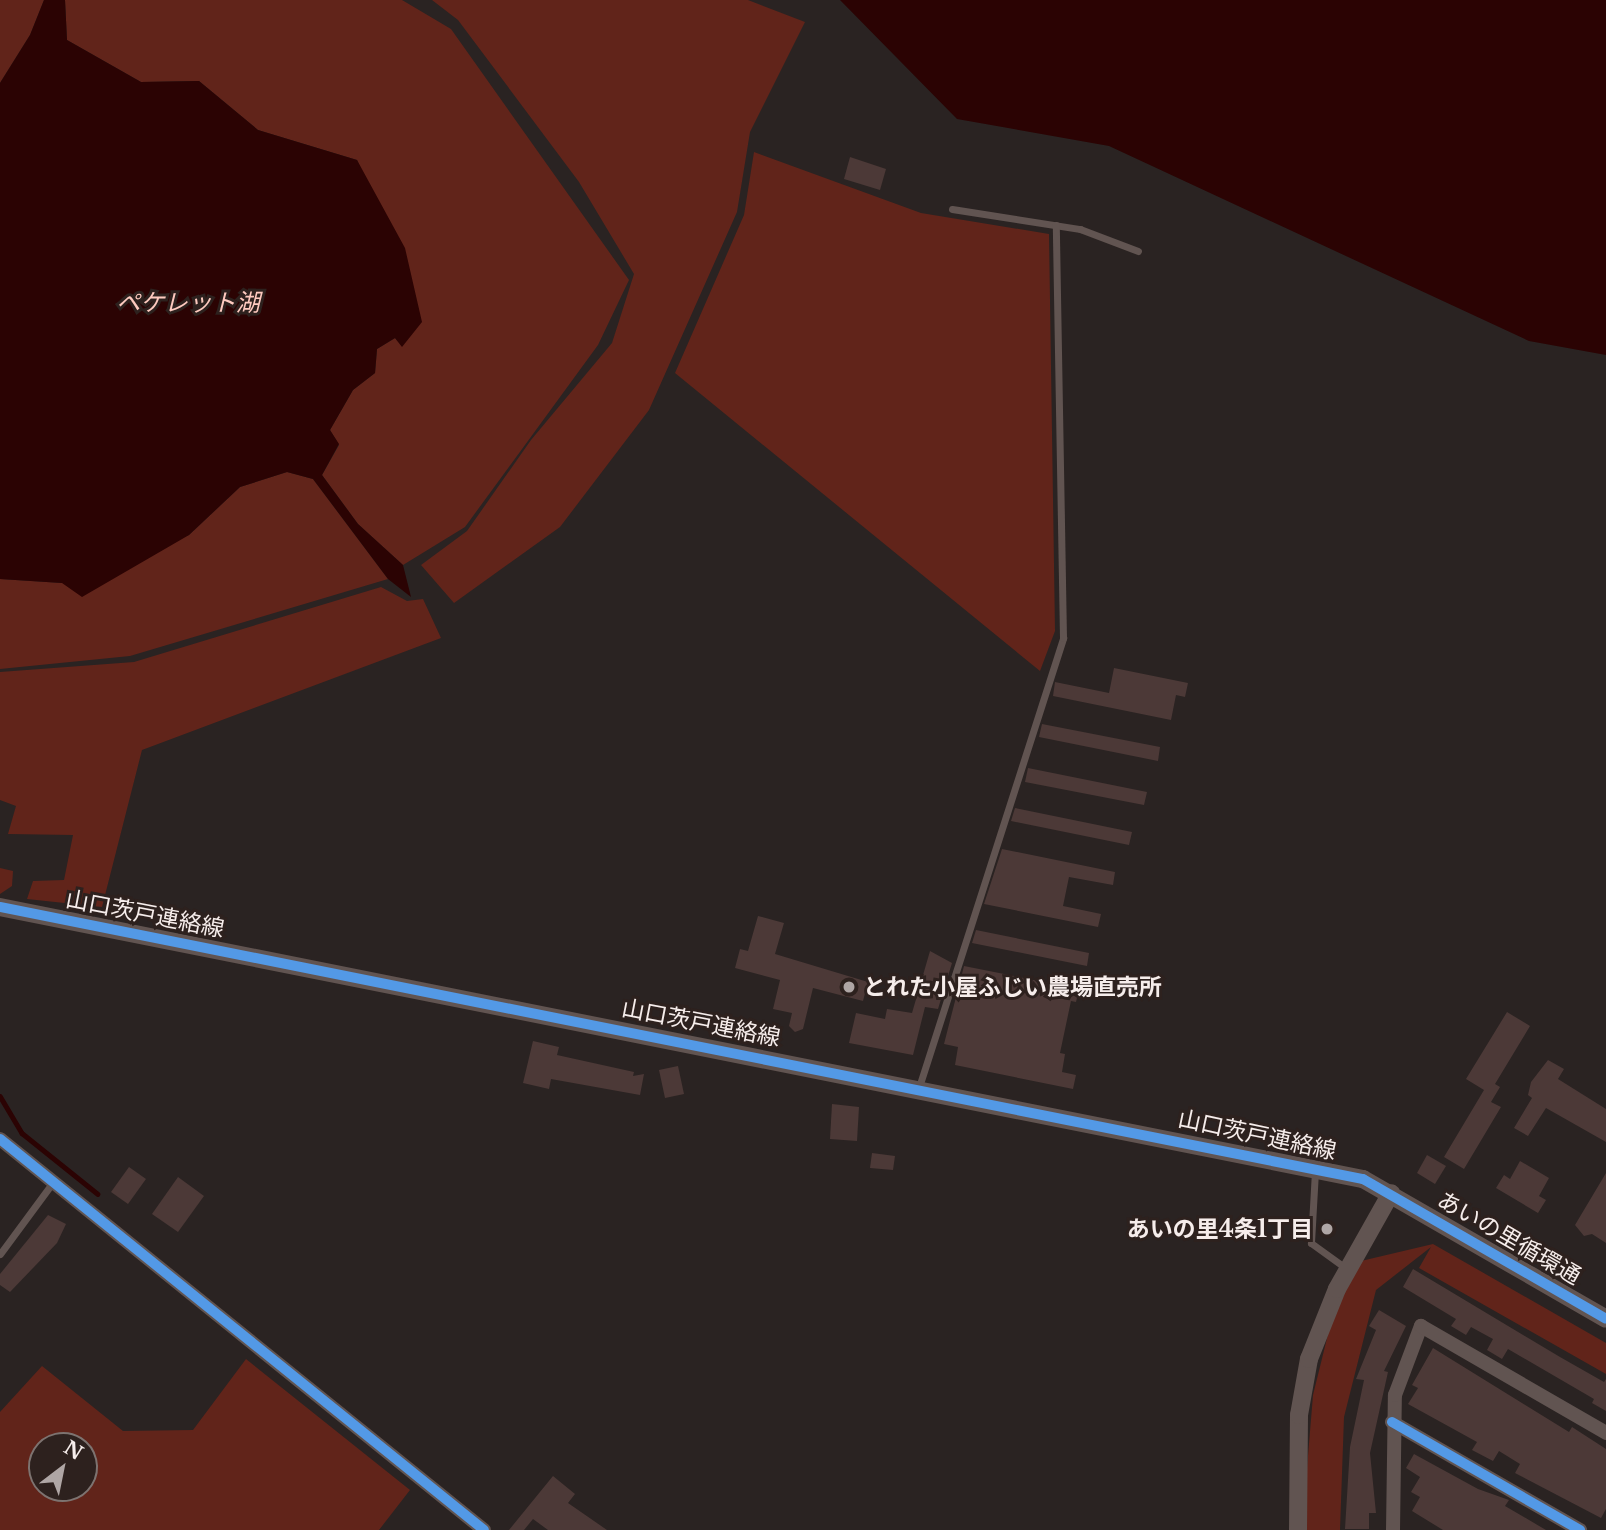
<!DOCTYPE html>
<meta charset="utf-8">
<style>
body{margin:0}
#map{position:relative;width:1606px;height:1530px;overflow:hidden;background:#2a2322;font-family:"Libre Baskerville","Noto Sans JP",serif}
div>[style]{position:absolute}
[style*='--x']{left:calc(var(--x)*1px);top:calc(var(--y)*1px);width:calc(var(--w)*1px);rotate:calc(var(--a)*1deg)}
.green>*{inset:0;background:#61241a}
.water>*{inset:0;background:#2b0303}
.stream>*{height:4.5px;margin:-2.25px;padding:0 2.25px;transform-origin:2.25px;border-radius:2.25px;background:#2b0303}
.building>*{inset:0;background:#4c3937}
.service>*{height:7px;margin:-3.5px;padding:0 3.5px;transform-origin:3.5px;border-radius:3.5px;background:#615451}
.minor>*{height:14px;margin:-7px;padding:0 7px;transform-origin:7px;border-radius:7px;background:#615451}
.tertiary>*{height:18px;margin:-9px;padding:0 9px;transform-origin:9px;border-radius:9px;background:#615451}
.cycleway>*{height:10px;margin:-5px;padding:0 5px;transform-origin:5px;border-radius:5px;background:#5399e6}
.dots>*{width:19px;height:19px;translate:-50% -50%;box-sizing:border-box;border:4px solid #2d211e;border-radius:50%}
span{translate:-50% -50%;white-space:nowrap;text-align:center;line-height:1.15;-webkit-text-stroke:6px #2d211e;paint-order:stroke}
.street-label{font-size:23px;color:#f6edeb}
.poi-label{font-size:23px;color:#f6edeb;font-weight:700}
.left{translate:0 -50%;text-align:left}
.right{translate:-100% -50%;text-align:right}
.water-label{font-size:24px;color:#fecabf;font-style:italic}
.north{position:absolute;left:28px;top:1432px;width:70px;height:70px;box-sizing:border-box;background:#2d211e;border:2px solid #7d7370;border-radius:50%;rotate:32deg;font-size:19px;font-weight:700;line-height:28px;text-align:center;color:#f6edeb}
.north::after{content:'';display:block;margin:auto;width:24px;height:32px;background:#afa6a5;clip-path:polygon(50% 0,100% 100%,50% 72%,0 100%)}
</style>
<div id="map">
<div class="green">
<div style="clip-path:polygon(0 0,44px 0,30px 35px,0 83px)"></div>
<div style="clip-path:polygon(65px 0,402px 0,451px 29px,629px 280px,598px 345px,465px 527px,403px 565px,358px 524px,322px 475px,339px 445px,330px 430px,353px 390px,375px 373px,377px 349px,395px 338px,402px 346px,372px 194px,357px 160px,258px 130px,199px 81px,141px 82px,67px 40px)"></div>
<div style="clip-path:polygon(432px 0,748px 0,805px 22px,750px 132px,737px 212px,649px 410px,560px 527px,454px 603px,421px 565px,467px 531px,531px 440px,612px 343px,634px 274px,579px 182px,458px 20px)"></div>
<div style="clip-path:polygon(754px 152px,921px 213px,1049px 234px,1055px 631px,1040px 671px,675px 373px,744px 215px)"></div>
<div style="clip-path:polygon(287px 472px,313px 479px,388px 579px,130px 656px,0 669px,0 579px,62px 583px,189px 535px,240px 487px)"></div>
<div style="clip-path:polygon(381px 587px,407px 601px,423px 599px,441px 638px,142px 750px,102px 907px,27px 899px,33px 881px,64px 880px,73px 835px,8px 834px,16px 806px,0 800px,0 672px,134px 662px)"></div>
<div style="clip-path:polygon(0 868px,13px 871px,12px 886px,0 894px)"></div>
<div style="clip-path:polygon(1433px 1244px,1606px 1343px,1606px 1374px,1419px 1268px,1431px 1247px,1376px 1290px,1344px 1417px,1340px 1530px,1307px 1530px,1306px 1480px,1313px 1395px,1332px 1318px,1361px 1261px)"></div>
<div style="clip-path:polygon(evenodd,246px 1359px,410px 1490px,379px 1530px,0 1530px,0 1412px,42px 1366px,123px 1431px,193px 1430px,246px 1359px,42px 1446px,84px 1446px,84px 1488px,42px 1488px,42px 1446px)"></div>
</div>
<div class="water">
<div style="clip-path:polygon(44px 0,65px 0,67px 40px,141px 82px,199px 81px,258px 130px,357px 160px,405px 248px,422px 322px,402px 347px,395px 338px,377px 349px,375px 373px,353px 390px,330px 430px,339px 444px,322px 475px,358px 524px,403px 565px,411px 597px,388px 579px,313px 479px,287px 472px,240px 487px,189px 535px,82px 597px,62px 583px,0 579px,0 83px,30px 35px)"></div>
<div style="clip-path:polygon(840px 0,1606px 0,1606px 355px,1529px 341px,1109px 146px,957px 119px)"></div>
</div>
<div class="stream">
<div style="--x:0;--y:1096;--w:43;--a:59.3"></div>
<div style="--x:22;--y:1133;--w:97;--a:38.8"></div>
</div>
<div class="building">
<div style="clip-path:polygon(850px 157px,886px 169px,880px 190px,844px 179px)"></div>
<div style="clip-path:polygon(1114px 668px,1188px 683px,1185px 697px,1176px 695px,1171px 720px,1053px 696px,1055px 682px,1109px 693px)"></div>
<div style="clip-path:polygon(1042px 724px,1160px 747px,1158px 761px,1039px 737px)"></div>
<div style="clip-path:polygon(1028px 768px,1147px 792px,1144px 805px,1025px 782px)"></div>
<div style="clip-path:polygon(1015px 808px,1132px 832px,1129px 845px,1011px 821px)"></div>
<div style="clip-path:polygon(1002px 849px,1115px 872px,1113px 885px,1069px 877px,1063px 906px,1101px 914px,1098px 927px,984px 904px)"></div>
<div style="clip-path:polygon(758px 916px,784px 923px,775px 954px,868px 982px,863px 1001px,813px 988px,803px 1029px,795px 1032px,789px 1026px,792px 1013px,773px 1009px,780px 980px,735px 968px,740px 949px,748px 951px)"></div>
<div style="clip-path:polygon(976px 930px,1089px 953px,1087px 966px,972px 943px)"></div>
<div style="clip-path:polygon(930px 951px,952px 963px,938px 1009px,925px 1007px,913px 1055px,849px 1043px,856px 1013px,885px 1019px,887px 1009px,912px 1013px)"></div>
<div style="clip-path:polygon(964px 966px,1079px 989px,1076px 1002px,1071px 1001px,1060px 1053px,1065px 1054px,1062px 1072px,1076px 1075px,1073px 1089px,955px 1065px,958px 1047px,944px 1044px)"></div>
<div style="clip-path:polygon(1507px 1012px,1530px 1026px,1495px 1084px,1500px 1087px,1491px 1102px,1501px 1107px,1464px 1169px,1444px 1157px,1484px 1090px,1466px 1079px)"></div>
<div style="clip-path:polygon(533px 1041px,559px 1047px,557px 1055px,634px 1072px,633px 1076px,644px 1074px,640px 1095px,551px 1079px,549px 1089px,523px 1083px)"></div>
<div style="clip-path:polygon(1548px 1060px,1564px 1069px,1558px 1079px,1606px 1109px,1606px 1142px,1546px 1108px,1528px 1136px,1514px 1128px,1532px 1098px,1528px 1095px,1531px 1082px)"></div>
<div style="clip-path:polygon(678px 1066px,684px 1094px,665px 1098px,659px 1070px)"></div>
<div style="clip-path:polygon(832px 1104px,859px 1107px,857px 1141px,830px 1139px)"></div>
<div style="clip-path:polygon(872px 1153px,895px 1156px,893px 1170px,870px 1168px)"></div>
<div style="clip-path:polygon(1427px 1155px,1446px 1166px,1435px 1184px,1417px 1173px)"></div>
<div style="clip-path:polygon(1520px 1161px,1549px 1178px,1539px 1196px,1546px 1200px,1538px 1213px,1496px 1188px,1504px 1175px,1510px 1179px)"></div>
<div style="clip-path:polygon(129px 1167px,146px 1179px,128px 1204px,111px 1192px)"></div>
<div style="clip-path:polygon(1606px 1173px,1606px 1243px,1592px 1234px,1584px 1236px,1575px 1225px)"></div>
<div style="clip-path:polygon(178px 1177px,204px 1196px,178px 1232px,152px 1214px)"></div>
<div style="clip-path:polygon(48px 1215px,66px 1224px,57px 1243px,10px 1292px,0 1285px,0 1274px)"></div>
<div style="clip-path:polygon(1413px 1269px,1560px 1357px,1604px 1382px,1606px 1379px,1606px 1411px,1592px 1403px,1594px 1399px,1508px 1349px,1502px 1359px,1487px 1350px,1493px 1339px,1471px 1327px,1466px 1335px,1451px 1326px,1456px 1319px,1403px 1287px)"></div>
<div style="clip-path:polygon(1379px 1310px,1406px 1326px,1384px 1371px,1388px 1372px,1370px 1453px,1376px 1513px,1369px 1513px,1369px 1529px,1345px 1529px,1350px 1447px,1364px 1380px,1356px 1379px,1376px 1330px,1369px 1326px)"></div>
<div style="clip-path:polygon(1433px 1348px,1569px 1432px,1572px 1427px,1606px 1449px,1606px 1509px,1601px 1518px,1515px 1473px,1520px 1464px,1499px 1451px,1493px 1461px,1472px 1450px,1477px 1442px,1408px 1404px,1418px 1388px,1412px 1385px)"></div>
<div style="clip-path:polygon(1414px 1454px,1478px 1489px,1509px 1500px,1505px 1506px,1546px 1530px,1443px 1530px,1412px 1511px,1420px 1497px,1411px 1492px,1420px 1477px,1406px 1468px)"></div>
<div style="clip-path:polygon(553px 1476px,575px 1494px,568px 1503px,607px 1530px,548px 1530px,533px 1519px,524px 1530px,509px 1530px)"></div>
</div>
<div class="service">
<div style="--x:952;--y:209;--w:130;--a:8.9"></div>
<div style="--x:1080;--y:229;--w:62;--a:20.8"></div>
<div style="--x:919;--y:1087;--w:472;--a:-72.2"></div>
<div style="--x:1063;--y:638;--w:413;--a:-91"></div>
<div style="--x:1315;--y:1171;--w:72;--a:93.2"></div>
<div style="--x:1311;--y:1243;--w:44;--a:35.8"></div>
<div style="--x:0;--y:1254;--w:89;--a:-53.6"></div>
</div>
<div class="minor">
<div style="--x:0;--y:1139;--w:622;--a:38.93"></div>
<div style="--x:1392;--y:1422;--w:217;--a:29.9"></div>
<div style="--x:1393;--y:1530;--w:135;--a:-89.2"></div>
<div style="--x:1395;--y:1395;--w:74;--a:-69.4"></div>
<div style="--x:1421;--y:1326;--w:214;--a:30"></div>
</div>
<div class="tertiary">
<div style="--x:0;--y:907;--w:1390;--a:11.29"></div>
<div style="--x:1363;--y:1179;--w:280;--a:29.9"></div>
<div style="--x:1298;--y:1530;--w:115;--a:-89.5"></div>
<div style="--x:1299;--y:1415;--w:57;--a:-79.9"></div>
<div style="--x:1309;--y:1359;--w:75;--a:-68.2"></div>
<div style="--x:1337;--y:1289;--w:110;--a:-60.6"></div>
</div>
<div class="cycleway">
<div style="--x:0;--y:907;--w:1390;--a:11.29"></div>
<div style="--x:1363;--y:1179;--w:280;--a:29.9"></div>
<div style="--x:0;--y:1139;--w:622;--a:38.93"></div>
<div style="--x:1392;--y:1422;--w:217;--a:29.9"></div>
</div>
<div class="dots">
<div style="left:849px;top:987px;background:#afa6a5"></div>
<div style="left:1327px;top:1229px;background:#afa6a5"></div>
</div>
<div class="street-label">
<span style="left:145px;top:914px;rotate:11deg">山口茨戸連絡線</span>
<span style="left:701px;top:1023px;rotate:11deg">山口茨戸連絡線</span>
<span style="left:1257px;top:1135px;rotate:12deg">山口茨戸連絡線</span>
<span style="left:1509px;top:1238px;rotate:30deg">あいの里循環通</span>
</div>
<div class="poi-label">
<span class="left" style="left:863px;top:987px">とれた小屋ふじい農場直売所</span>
<span class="right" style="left:1313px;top:1229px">あいの里4条1丁目</span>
</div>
<div class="water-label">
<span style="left:188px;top:303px">ペケレット湖</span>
</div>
<div class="north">N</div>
</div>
